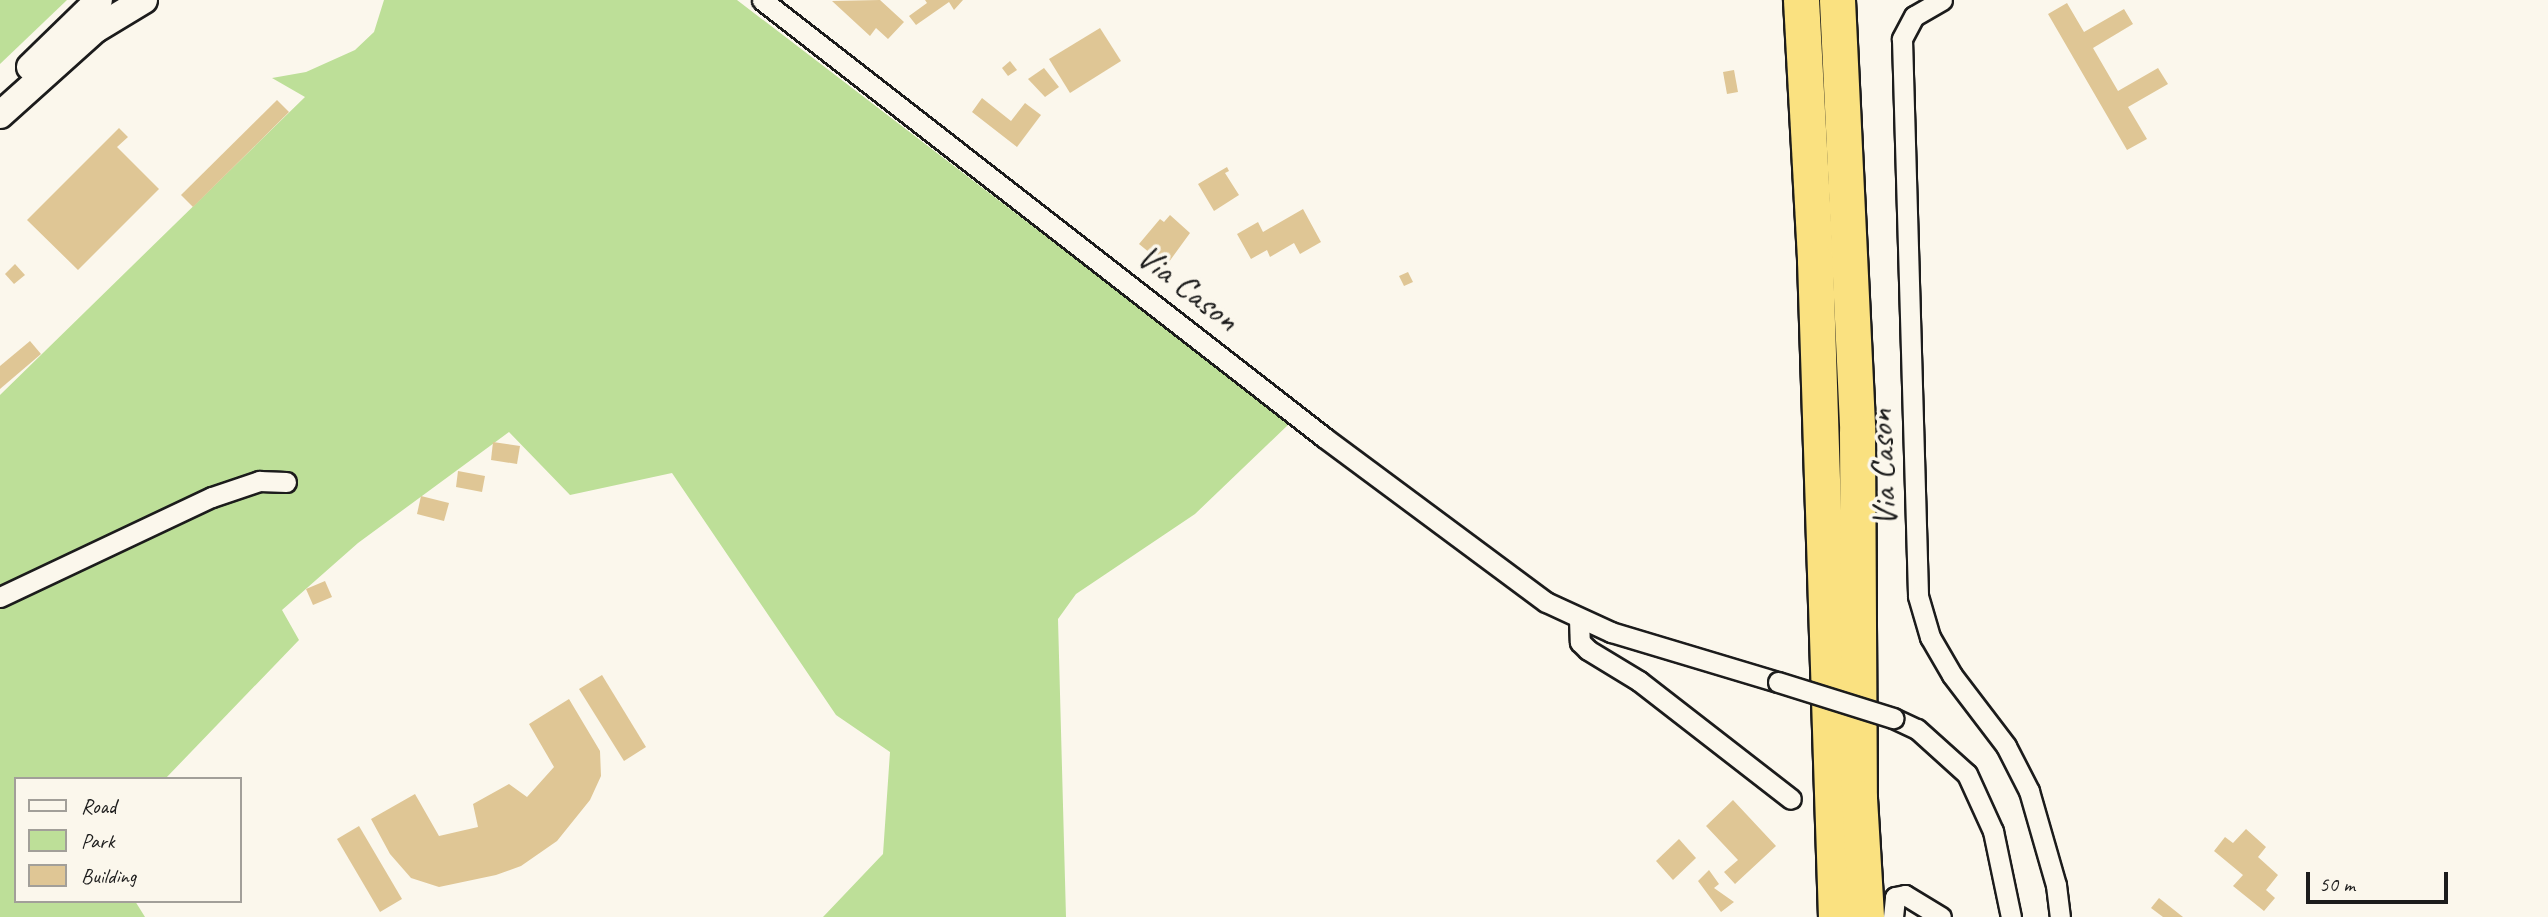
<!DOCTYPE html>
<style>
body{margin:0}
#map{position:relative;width:2548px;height:917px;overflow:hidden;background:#fbf7ec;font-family:Caveat,sans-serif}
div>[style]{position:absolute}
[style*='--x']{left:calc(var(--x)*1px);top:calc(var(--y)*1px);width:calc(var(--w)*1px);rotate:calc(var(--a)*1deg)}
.green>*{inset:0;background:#bddf98}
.building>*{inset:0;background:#dfc695}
.roads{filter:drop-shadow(2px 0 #1c1c1c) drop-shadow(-2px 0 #1c1c1c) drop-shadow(0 2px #1c1c1c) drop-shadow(0 -2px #1c1c1c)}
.street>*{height:19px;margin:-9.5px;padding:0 9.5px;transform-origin:9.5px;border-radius:9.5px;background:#fbf7ec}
.secondary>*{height:26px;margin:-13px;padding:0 13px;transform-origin:13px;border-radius:13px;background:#fbf7ec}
.highway>*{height:35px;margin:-17.5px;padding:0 17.5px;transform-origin:17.5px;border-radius:17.5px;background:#fae180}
.bridges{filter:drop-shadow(2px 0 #1c1c1c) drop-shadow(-2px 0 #1c1c1c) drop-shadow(0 2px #1c1c1c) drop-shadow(0 -2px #1c1c1c)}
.street-bridge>*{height:19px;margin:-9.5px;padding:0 9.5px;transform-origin:9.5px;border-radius:9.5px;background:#fbf7ec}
span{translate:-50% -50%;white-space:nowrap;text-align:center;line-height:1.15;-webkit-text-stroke:7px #fbf7ec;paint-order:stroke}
.street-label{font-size:35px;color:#1c1c1c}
.legend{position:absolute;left:14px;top:777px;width:228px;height:126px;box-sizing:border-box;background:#fbf7ec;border:2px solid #a29f99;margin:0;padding:9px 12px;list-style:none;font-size:21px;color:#1c1c1c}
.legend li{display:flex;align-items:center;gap:14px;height:35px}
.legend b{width:35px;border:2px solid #a29f99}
.scale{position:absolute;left:2306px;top:872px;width:142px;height:32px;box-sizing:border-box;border:4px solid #1c1c1c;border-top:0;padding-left:9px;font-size:21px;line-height:24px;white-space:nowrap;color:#1c1c1c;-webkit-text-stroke:5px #fbf7ec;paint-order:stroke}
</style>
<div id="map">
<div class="green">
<div style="clip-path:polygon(0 0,67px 0,0 64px)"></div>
<div style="clip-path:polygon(384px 0,737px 0,1290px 423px,1195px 514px,1076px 594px,1058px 619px,1066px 917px,823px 917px,883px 854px,890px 752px,836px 715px,672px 473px,570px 495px,509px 432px,358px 543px,282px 610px,299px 640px,165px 779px,16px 779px,16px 901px,135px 901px,145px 917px,0 917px,0 395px,305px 97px,272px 78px,306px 72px,355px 50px,374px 32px)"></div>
</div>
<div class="building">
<div style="clip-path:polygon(880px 0,904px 22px,888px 39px,876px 28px,870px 36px,832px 1px)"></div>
<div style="clip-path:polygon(925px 0,963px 0,954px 10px,949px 2px,916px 25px,909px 16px,927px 3px)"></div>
<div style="clip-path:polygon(2067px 3px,2084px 32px,2124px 9px,2133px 24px,2093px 48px,2118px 91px,2158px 68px,2168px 84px,2128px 107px,2147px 139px,2127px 150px,2048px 14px)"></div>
<div style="clip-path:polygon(1100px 28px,1121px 61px,1070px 93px,1049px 59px)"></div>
<div style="clip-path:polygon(1010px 61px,1017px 70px,1008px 76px,1002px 68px)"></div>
<div style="clip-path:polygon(1044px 68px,1059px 87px,1045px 97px,1028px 79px)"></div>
<div style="clip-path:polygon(1734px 70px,1738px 92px,1727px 94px,1723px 72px)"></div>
<div style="clip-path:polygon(982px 98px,1011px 121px,1025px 103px,1041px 115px,1017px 147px,972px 112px)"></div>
<div style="clip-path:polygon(277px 100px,289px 112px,193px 207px,181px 195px)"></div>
<div style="clip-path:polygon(119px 128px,128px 137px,117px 147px,159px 189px,78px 270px,27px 220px)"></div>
<div style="clip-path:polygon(1227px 167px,1229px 171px,1225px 173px,1239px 195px,1214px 211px,1198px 184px)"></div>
<div style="clip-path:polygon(1303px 209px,1321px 242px,1300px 254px,1294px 243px,1270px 257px,1267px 250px,1251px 259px,1237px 234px,1258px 222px,1263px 232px)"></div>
<div style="clip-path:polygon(1170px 215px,1190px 233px,1166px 266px,1139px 244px,1160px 219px,1164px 222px)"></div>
<div style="clip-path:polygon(15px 264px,25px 275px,14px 284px,5px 274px)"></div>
<div style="clip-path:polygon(1408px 272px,1413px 282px,1404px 286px,1399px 276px)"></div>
<div style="clip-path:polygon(30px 341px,41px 354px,0 389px,0 366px)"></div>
<div style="clip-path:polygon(493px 442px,520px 446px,517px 464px,491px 460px)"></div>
<div style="clip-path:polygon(458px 471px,485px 476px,482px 492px,456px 487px)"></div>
<div style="clip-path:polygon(421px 496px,449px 503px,444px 521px,417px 514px)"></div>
<div style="clip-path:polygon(325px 581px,332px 597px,313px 605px,306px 589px)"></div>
<div style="clip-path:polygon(602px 675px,646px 747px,624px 761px,579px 689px)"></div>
<div style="clip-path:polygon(569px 699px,600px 751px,601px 776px,590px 800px,557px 841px,521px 866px,496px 875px,439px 887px,411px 878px,390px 854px,371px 819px,415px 794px,439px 836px,478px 827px,473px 804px,509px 784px,527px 797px,554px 767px,529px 724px)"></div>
<div style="clip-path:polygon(1733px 800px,1776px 846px,1735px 884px,1724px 872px,1738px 860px,1706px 826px)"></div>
<div style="clip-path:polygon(359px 826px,402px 899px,380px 912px,337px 839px)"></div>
<div style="clip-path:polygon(2246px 829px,2266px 847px,2258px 857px,2278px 875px,2266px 890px,2275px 898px,2264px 911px,2233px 886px,2243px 875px,2214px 851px,2225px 837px,2233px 843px)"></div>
<div style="clip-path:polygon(1679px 839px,1696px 858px,1673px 880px,1656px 861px)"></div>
<div style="clip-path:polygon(1709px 870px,1719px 884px,1714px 888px,1734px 902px,1721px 912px,1698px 881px)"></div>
<div style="clip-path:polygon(2159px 898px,2183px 917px,2163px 917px,2151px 908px)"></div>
</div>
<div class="roads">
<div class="street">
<div style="--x:762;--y:0;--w:713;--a:37.88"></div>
<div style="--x:1325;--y:438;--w:275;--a:36.6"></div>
<div style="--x:1546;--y:602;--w:72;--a:24.8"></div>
<div style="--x:1611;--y:632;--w:174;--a:16.7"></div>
<div style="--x:1942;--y:0;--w:32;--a:150"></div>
<div style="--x:1914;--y:16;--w:26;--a:118"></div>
<div style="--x:1902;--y:39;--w:557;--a:88.35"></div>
<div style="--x:1918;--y:596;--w:43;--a:73.7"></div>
<div style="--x:1930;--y:637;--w:44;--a:59.9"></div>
<div style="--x:1952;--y:675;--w:89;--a:52.7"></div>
<div style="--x:2006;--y:746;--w:51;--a:62.9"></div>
<div style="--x:2029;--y:791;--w:98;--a:74"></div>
<div style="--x:2056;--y:885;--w:32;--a:83"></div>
<div style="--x:0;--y:597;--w:234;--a:-25.3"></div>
<div style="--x:212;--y:497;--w:50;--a:-18.8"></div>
<div style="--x:259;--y:481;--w:27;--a:2"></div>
<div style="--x:1579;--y:619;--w:23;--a:88"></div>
<div style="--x:1580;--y:642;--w:11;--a:45"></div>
<div style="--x:1588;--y:650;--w:60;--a:31.3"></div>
<div style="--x:1639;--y:681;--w:192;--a:37.8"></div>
<div style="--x:1893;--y:718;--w:26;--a:25"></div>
<div style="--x:1917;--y:729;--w:67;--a:42"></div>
<div style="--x:1967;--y:774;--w:63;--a:65.5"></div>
<div style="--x:1993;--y:831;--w:88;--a:78.2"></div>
<div style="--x:1893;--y:917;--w:20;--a:-84"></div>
<div style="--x:1895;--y:897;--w:10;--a:-11"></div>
<div style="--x:1905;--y:895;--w:42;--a:31.4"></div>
</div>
<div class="secondary">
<div style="--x:30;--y:67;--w:96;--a:-44.2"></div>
<div style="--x:0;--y:115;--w:129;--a:-41.9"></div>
<div style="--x:96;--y:29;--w:56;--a:-31.1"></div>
</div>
<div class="highway">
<div style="--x:1801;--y:0;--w:260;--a:86.9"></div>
<div style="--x:1815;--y:260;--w:657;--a:88.17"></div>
<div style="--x:1837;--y:0;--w:432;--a:87.3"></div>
<div style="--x:1857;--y:432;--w:366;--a:89.7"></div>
<div style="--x:1859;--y:798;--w:119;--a:86.6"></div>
</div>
</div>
<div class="bridges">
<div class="street-bridge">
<div style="--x:1778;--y:682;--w:121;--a:17.4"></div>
</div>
</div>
<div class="street-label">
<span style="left:1188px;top:288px;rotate:38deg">Via Cason</span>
<span style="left:1883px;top:468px;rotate:-92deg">Via Cason</span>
</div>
<ul class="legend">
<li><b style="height:9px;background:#fbf7ec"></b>Road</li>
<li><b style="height:19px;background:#bddf98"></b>Park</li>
<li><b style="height:19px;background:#dfc695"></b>Building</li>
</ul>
<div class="scale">50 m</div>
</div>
